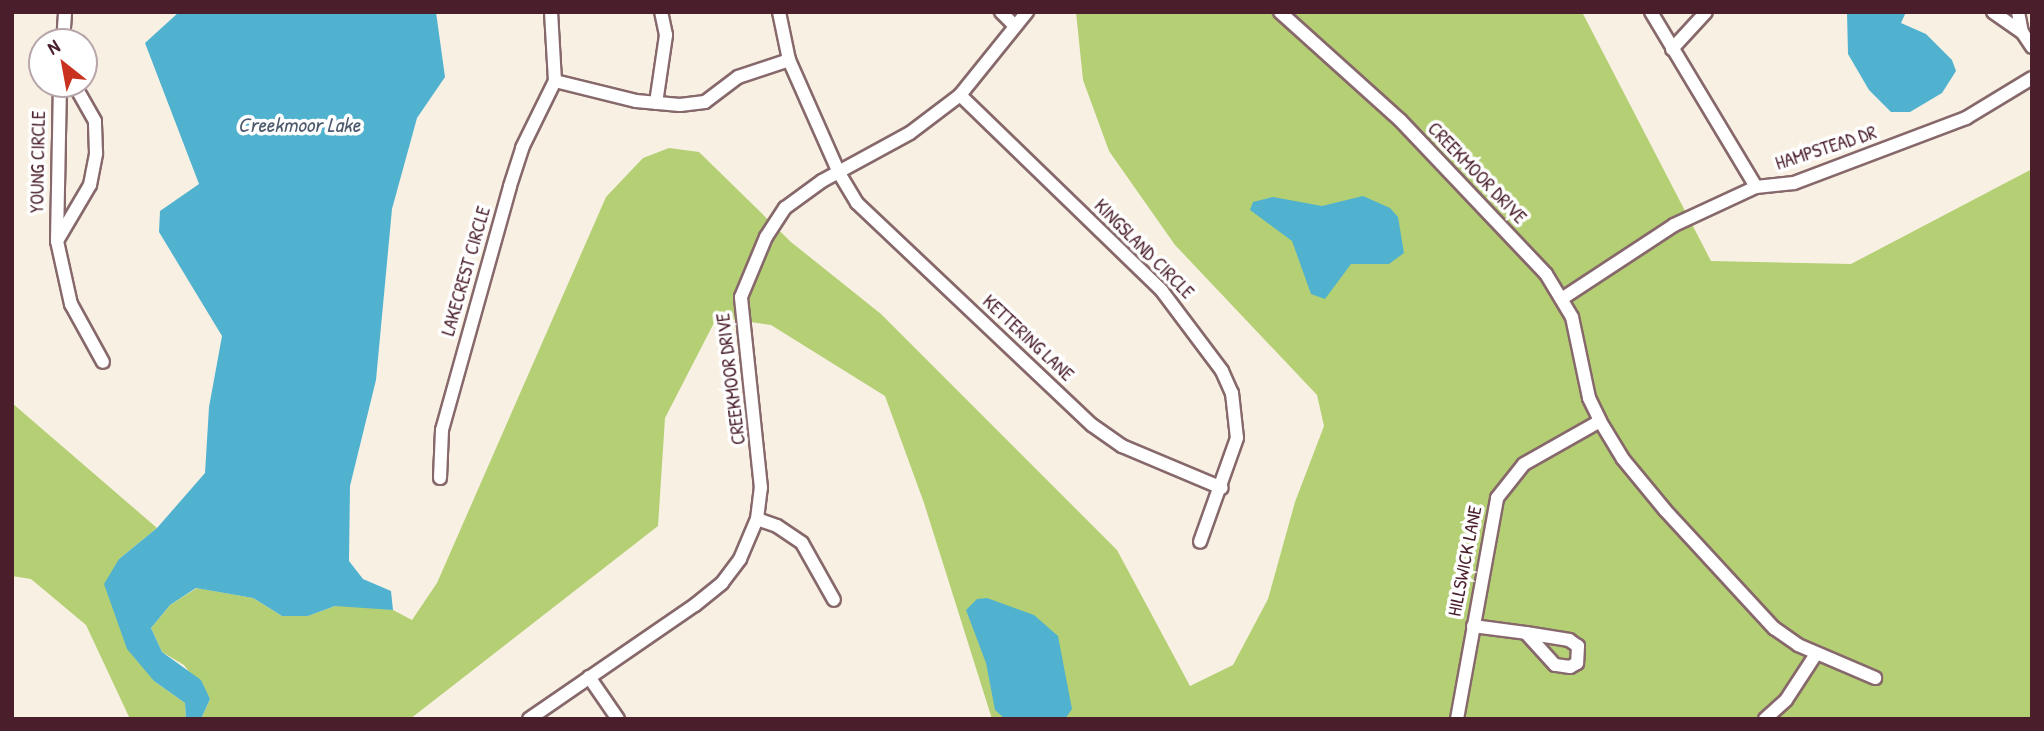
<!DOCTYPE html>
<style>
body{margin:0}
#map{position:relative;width:2044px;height:731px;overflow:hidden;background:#f8f1e3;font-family:"Patrick Hand",sans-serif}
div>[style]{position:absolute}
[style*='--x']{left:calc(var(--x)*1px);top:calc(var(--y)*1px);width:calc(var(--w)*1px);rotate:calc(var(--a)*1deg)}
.green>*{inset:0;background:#b5cf74}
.water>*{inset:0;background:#51b2d0}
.roads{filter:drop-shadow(2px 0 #87686b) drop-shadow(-2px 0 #87686b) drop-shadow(0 2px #87686b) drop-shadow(0 -2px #87686b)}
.minor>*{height:12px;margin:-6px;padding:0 6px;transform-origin:6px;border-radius:6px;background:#fff}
span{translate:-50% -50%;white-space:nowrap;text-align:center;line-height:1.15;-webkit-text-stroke:7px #fff;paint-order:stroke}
.street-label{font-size:19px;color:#4a1f2b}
.water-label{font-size:21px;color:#4d5a6d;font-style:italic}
.frame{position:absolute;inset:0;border:14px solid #4a1f2b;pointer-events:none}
.north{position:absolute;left:28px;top:28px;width:70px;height:70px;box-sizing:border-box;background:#fff;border:2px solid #b7a5aa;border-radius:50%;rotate:329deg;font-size:19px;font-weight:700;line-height:28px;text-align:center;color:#4a1f2b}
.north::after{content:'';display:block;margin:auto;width:24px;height:32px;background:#c8321e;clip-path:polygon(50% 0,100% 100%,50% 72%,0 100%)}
</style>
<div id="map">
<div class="green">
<div style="clip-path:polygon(1076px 12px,1582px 12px,1711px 261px,1851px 264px,2032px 169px,2032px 719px,992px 719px,924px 503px,885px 396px,771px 325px,717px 317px,665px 418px,658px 526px,410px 719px,201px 719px,210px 699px,184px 665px,162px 652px,151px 628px,170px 605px,197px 588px,253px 598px,282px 616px,308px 616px,335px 606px,368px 606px,393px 610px,412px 620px,437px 583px,606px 197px,643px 158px,669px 148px,699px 152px,791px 242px,881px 314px,1117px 550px,1190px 686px,1233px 665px,1268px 599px,1295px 502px,1324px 426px,1317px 395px,1175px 245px,1109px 151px,1083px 80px)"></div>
<div style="clip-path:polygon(12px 403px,157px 528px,119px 559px,154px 681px,185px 703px,186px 719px,130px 719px,86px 625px,31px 579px,12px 576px)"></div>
</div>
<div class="water">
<div style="clip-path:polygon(179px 12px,436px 12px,445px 77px,417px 118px,392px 209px,376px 380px,350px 486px,349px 561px,363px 579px,391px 591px,393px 610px,335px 606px,308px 616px,282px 616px,253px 598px,196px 588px,170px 605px,151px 628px,162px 652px,201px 680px,210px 699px,201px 719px,186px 719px,185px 703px,154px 681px,127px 649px,104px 584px,119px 559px,157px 528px,205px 473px,209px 407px,222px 336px,159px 232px,160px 211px,199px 184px,145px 43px)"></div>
<div style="clip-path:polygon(1847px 12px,1906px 12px,1901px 23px,1926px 34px,1952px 60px,1956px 71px,1942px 93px,1910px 112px,1891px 112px,1869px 90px,1848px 54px)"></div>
<div style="clip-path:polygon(1363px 196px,1390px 208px,1398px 217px,1404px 253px,1389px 264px,1351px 264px,1325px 299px,1311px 294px,1292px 241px,1250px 210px,1253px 202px,1273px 197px,1322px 206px)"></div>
<div style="clip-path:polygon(987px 598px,1034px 615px,1058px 636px,1072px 709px,1065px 719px,1005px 719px,995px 710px,986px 663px,966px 610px,977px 599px)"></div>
</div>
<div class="roads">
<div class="minor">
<div style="--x:779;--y:12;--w:49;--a:78.2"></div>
<div style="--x:789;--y:60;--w:124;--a:66.1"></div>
<div style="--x:839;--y:173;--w:35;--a:59"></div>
<div style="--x:857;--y:203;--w:323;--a:43.4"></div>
<div style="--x:1092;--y:425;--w:37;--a:35"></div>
<div style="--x:1122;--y:446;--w:108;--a:22.8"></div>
<div style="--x:1001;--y:12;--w:18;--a:45"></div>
<div style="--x:1280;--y:12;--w:161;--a:42"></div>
<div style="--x:1400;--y:120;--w:212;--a:46.5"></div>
<div style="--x:1546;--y:274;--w:50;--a:58.8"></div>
<div style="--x:1572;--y:317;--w:83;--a:78.1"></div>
<div style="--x:1589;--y:398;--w:25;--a:64"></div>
<div style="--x:1600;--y:421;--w:44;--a:58.8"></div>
<div style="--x:1623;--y:459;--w:66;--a:50.5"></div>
<div style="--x:1665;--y:510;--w:161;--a:47.3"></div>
<div style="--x:1774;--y:628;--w:29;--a:35"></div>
<div style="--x:1798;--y:645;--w:84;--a:23.2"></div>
<div style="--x:1651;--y:12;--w:204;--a:59"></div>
<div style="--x:1993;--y:12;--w:35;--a:35"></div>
<div style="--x:2022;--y:32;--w:18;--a:56"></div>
<div style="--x:2018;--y:12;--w:20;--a:79"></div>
<div style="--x:63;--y:42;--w:30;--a:-86"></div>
<div style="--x:1672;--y:49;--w:50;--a:-47.4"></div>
<div style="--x:555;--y:81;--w:83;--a:13.9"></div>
<div style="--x:636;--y:101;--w:44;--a:5.2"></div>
<div style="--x:680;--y:105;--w:25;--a:-7"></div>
<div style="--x:705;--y:102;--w:41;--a:-37.1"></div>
<div style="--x:738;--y:77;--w:54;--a:-18.4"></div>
<div style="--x:60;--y:84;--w:157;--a:91.1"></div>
<div style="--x:57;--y:241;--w:65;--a:77.5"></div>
<div style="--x:71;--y:304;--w:66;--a:61.1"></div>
<div style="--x:960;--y:95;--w:281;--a:44.1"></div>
<div style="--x:1162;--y:291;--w:100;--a:53.1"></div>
<div style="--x:1222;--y:371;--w:24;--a:66"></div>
<div style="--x:1232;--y:393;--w:45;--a:83.7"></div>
<div style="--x:1237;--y:438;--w:110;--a:109.6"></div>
<div style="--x:656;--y:103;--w:69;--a:-81.6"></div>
<div style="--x:666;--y:35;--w:24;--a:-102"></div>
<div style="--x:57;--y:241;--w:65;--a:-59.5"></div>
<div style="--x:90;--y:185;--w:33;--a:-79"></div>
<div style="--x:96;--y:153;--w:32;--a:-92"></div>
<div style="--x:95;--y:121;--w:43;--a:-119.6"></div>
<div style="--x:1563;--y:298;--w:133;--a:-33.3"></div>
<div style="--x:1674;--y:225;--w:90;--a:-24.9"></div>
<div style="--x:1756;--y:187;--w:38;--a:-6"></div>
<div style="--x:1794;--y:183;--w:184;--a:-20.7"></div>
<div style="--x:1966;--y:118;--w:77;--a:-31.2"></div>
<div style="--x:440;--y:478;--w:48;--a:-87.6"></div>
<div style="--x:442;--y:430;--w:253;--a:-74.4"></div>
<div style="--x:510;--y:186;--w:40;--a:-72"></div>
<div style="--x:522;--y:148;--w:75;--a:-63.8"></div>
<div style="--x:555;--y:81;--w:69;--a:-93.3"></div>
<div style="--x:757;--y:519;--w:21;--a:19"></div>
<div style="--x:777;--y:526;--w:30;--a:34"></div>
<div style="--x:802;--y:543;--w:65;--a:60.7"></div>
<div style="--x:1473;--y:626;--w:53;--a:7.5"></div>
<div style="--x:1526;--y:633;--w:44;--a:9.2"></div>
<div style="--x:1569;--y:640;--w:11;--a:34"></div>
<div style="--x:1578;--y:646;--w:17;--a:93"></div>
<div style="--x:1577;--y:663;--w:8;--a:150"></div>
<div style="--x:1570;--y:667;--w:15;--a:-172"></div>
<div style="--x:1555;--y:665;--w:43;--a:-132.2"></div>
<div style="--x:589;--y:677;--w:51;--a:55.4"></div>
<div style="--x:529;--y:719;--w:201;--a:-34.5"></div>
<div style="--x:695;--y:605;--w:35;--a:-39"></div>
<div style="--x:722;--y:583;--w:30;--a:-53"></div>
<div style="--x:740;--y:559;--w:43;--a:-67"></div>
<div style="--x:757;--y:519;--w:31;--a:-83"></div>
<div style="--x:761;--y:488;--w:192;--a:-96"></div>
<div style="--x:741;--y:297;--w:65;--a:-67.4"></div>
<div style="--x:766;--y:237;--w:35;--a:-57"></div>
<div style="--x:785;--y:208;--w:46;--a:-36.1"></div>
<div style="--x:822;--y:181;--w:100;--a:-28.6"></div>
<div style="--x:910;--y:133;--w:63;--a:-37.2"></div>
<div style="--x:960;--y:95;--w:107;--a:-51.1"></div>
<div style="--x:1457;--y:719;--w:225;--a:-79.7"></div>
<div style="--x:1497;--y:498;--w:43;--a:-51.5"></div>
<div style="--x:1524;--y:464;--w:87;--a:-29.5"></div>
<div style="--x:1765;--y:719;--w:28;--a:-42"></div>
<div style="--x:1786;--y:700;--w:55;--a:-56.9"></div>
</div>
</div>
<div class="street-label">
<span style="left:1826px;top:148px;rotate:-18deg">HAMPSTEAD DR</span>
<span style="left:38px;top:162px;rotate:-89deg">YOUNG CIRCLE</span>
<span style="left:1477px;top:173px;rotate:46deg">CREEKMOOR DRIVE</span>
<span style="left:1144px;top:249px;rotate:45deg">KINGSLAND CIRCLE</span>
<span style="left:466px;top:271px;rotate:-74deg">LAKECREST CIRCLE</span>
<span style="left:1028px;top:338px;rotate:43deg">KETTERING LANE</span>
<span style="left:731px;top:379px;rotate:-97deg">CREEKMOOR DRIVE</span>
<span style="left:1465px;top:561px;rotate:-79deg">HILLSWICK LANE</span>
</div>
<div class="water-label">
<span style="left:299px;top:125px">Creekmoor Lake</span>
</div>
<div class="frame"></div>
<div class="north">N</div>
</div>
